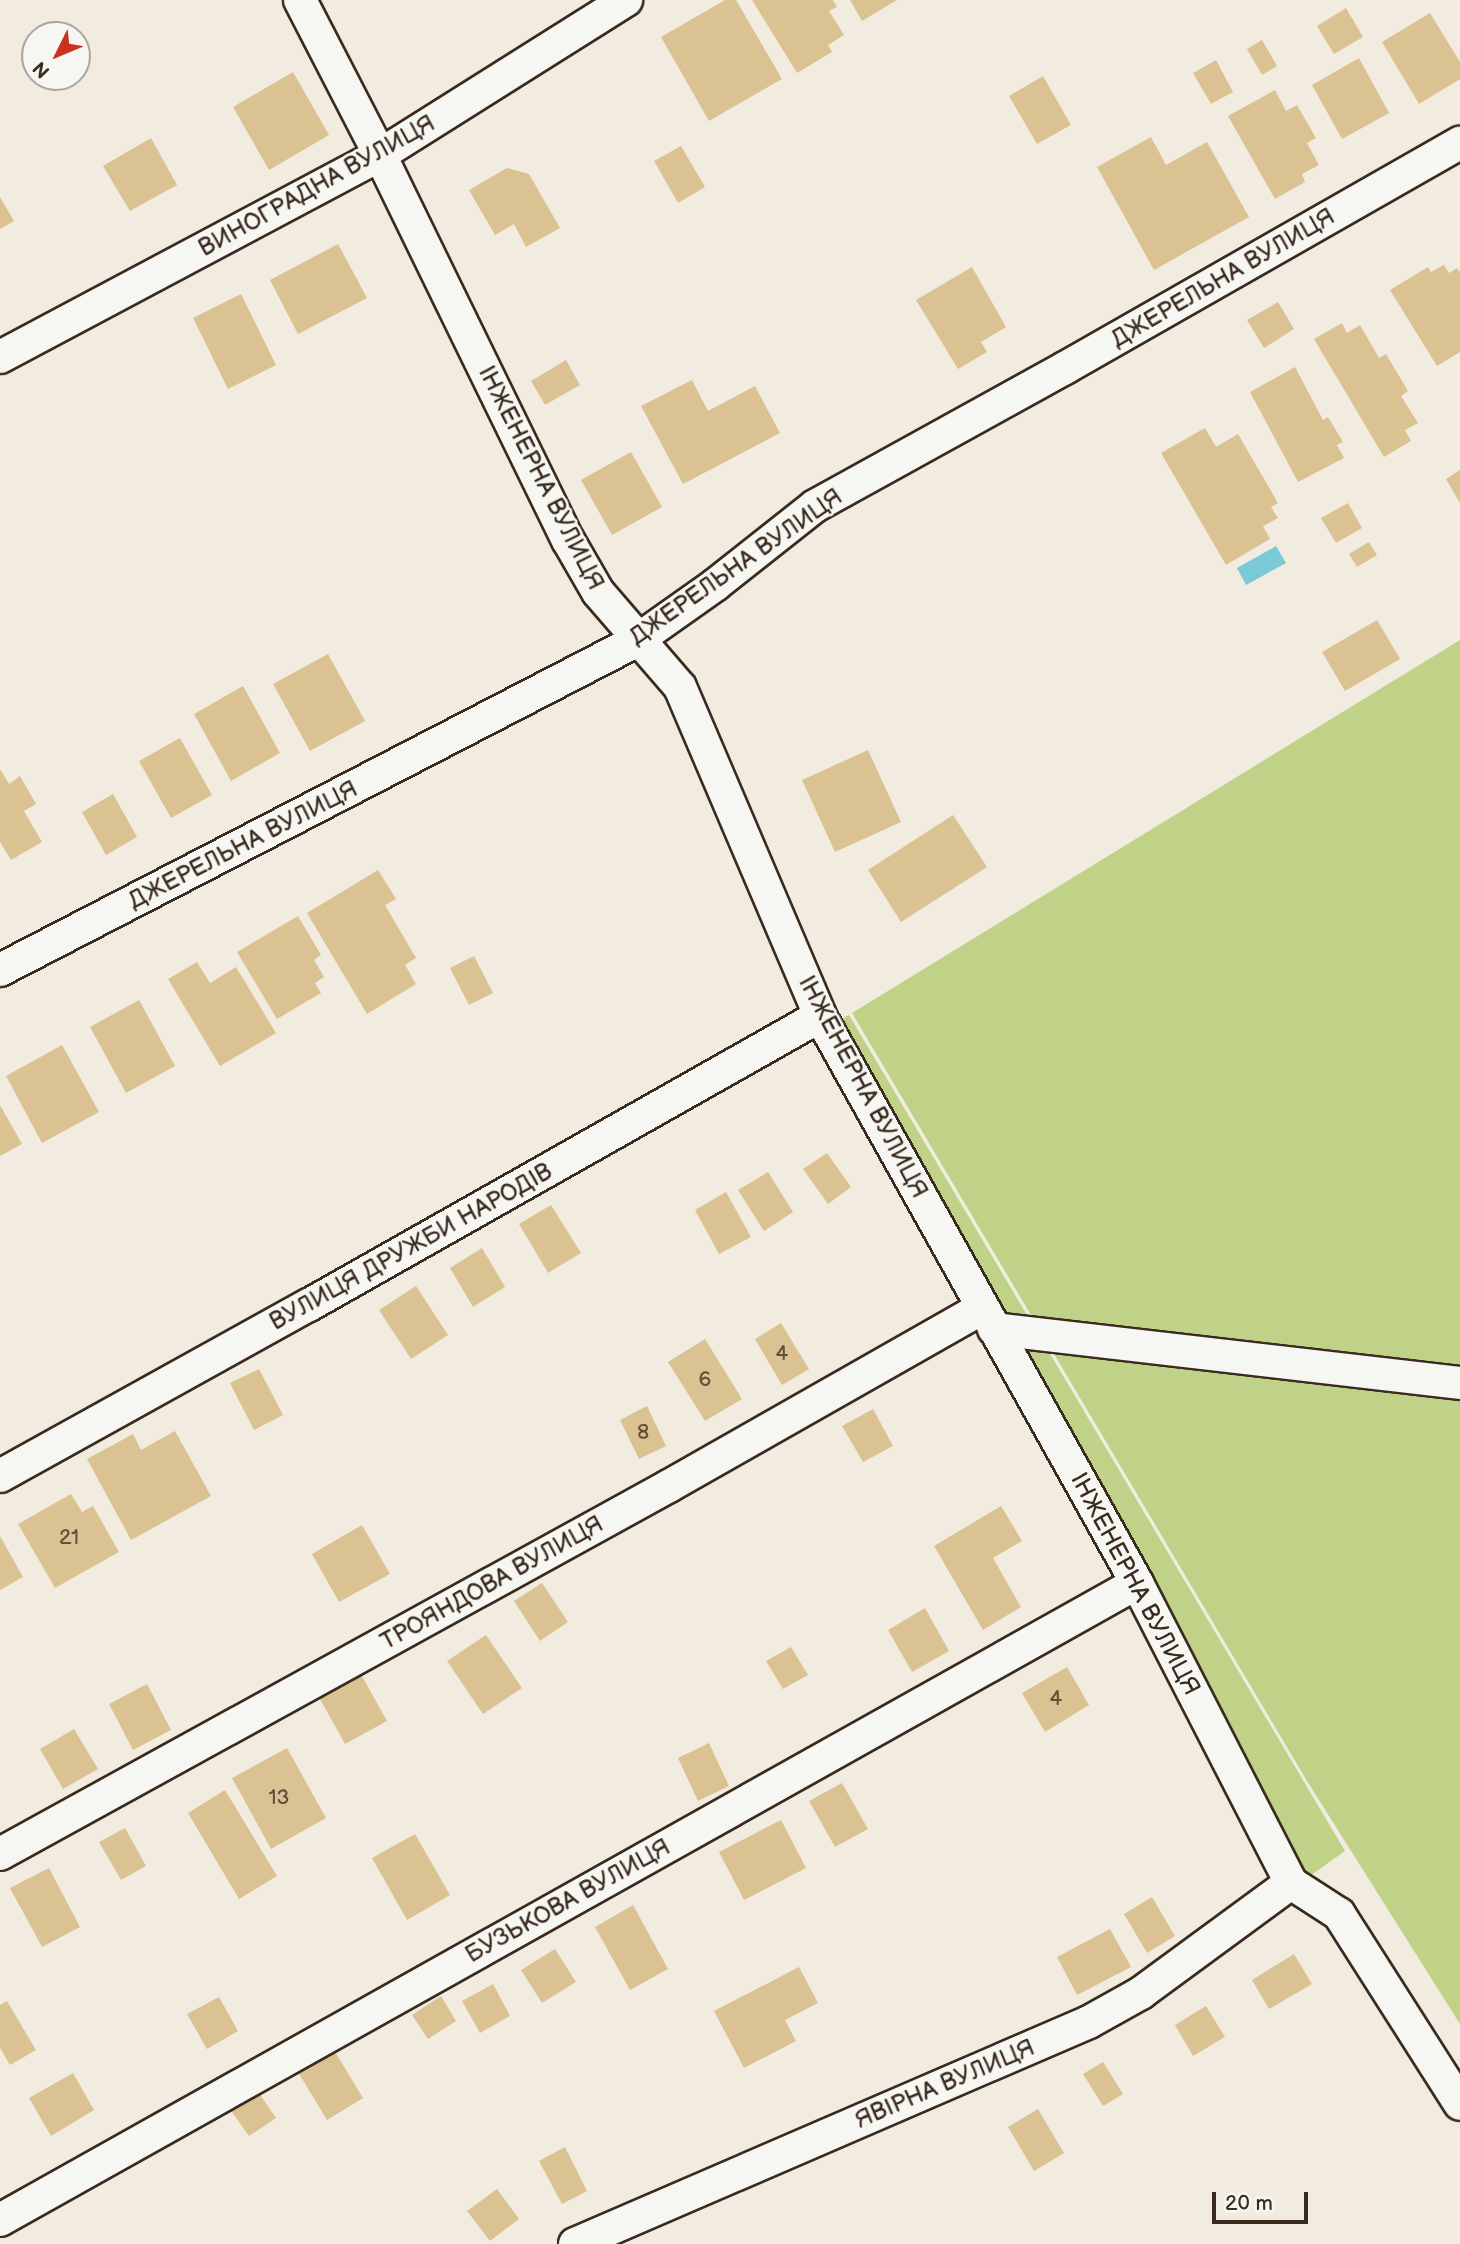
<!DOCTYPE html>
<meta charset="utf-8">
<style>
body{margin:0}
#map{position:relative;width:1460px;height:2244px;overflow:hidden;background:#f1ecdf;font-family:"Balsamiq Sans",sans-serif}
div>[style]{position:absolute}
[style*='--x']{left:calc(var(--x)*1px);top:calc(var(--y)*1px);width:calc(var(--w)*1px);rotate:calc(var(--a)*1deg)}
.green>*{inset:0;background:#bfd288}
.water>*{inset:0;background:#7ac9d7}
.building>*{inset:0;background:#dbc292}
.roads{filter:drop-shadow(2px 0 #3b2a1e) drop-shadow(-2px 0 #3b2a1e) drop-shadow(0 2px #3b2a1e) drop-shadow(0 -2px #3b2a1e)}
.street>*{height:32px;margin:-16px;padding:0 16px;transform-origin:16px;border-radius:16px;background:#f6f6f2}
span{translate:-50% -50%;white-space:nowrap;text-align:center;line-height:1.15;-webkit-text-stroke:5px #f6f6f2;paint-order:stroke}
.number-label{font-size:21px;color:#63503b}
.number-label span{-webkit-text-stroke-width:0}
.street-label{font-size:24px;color:#3b2a1e}
.north{position:absolute;left:21px;top:21px;width:70px;height:70px;box-sizing:border-box;background:#f6f6f2;border:2px solid #aba49d;border-radius:50%;rotate:227deg;font-size:19px;font-weight:700;line-height:28px;text-align:center;color:#3b2a1e}
.north::after{content:'';display:block;margin:auto;width:24px;height:32px;background:#c8321e;clip-path:polygon(50% 0,100% 100%,50% 72%,0 100%)}
.scale{position:absolute;left:1212px;top:2192px;width:96px;height:32px;box-sizing:border-box;border:4px solid #3b2a1e;border-top:0;padding-left:9px;font-size:21px;line-height:24px;white-space:nowrap;color:#3b2a1e;-webkit-text-stroke:5px #f6f6f2;paint-order:stroke}
</style>
<div id="map">
<div class="green">
<div style="clip-path:polygon(1460px 640px,1460px 2024px,1307px 1781px,852px 1013px)"></div>
<div style="clip-path:polygon(849px 1015px,1345px 1851px,1304px 1880px,830px 1026px)"></div>
</div>
<div class="water">
<div style="clip-path:polygon(1276px 546px,1286px 563px,1246px 585px,1237px 568px)"></div>
</div>
<div class="building">
<div style="clip-path:polygon(725px 0,736px 0,782px 79px,709px 121px,661px 37px)"></div>
<div style="clip-path:polygon(752px 0,833px 0,837px 7px,829px 11px,844px 35px,828px 45px,832px 52px,797px 73px)"></div>
<div style="clip-path:polygon(850px 0,897px 0,862px 21px)"></div>
<div style="clip-path:polygon(1346px 8px,1363px 37px,1334px 54px,1317px 26px)"></div>
<div style="clip-path:polygon(1430px 13px,1460px 62px,1460px 79px,1419px 104px,1382px 42px)"></div>
<div style="clip-path:polygon(1262px 40px,1277px 66px,1262px 75px,1247px 49px)"></div>
<div style="clip-path:polygon(1359px 58px,1389px 113px,1342px 139px,1312px 85px)"></div>
<div style="clip-path:polygon(1216px 60px,1233px 92px,1211px 104px,1193px 73px)"></div>
<div style="clip-path:polygon(293px 72px,329px 135px,269px 170px,233px 107px)"></div>
<div style="clip-path:polygon(1043px 76px,1071px 125px,1037px 144px,1009px 96px)"></div>
<div style="clip-path:polygon(1275px 90px,1286px 111px,1297px 105px,1316px 138px,1307px 143px,1319px 165px,1302px 174px,1305px 182px,1275px 199px,1228px 116px)"></div>
<div style="clip-path:polygon(1151px 137px,1166px 165px,1207px 142px,1249px 217px,1154px 270px,1097px 167px)"></div>
<div style="clip-path:polygon(151px 138px,177px 185px,130px 211px,103px 166px)"></div>
<div style="clip-path:polygon(681px 146px,705px 187px,678px 203px,654px 161px)"></div>
<div style="clip-path:polygon(507px 168px,529px 174px,560px 228px,526px 247px,514px 224px,495px 235px,469px 190px)"></div>
<div style="clip-path:polygon(0 197px,14px 221px,0 229px)"></div>
<div style="clip-path:polygon(338px 244px,367px 298px,298px 334px,270px 280px)"></div>
<div style="clip-path:polygon(1444px 265px,1449px 273px,1457px 268px,1460px 272px,1460px 352px,1437px 366px,1390px 290px,1428px 267px,1431px 272px)"></div>
<div style="clip-path:polygon(972px 267px,1006px 327px,981px 342px,987px 352px,958px 369px,916px 300px)"></div>
<div style="clip-path:polygon(241px 294px,276px 365px,228px 389px,193px 318px)"></div>
<div style="clip-path:polygon(1278px 302px,1294px 329px,1264px 348px,1247px 320px)"></div>
<div style="clip-path:polygon(1342px 323px,1347px 333px,1360px 325px,1379px 358px,1386px 354px,1408px 391px,1401px 396px,1418px 423px,1405px 430px,1411px 441px,1384px 457px,1314px 339px)"></div>
<div style="clip-path:polygon(566px 360px,580px 385px,545px 405px,531px 381px)"></div>
<div style="clip-path:polygon(1295px 367px,1323px 420px,1328px 417px,1343px 442px,1337px 445px,1344px 458px,1298px 482px,1250px 392px)"></div>
<div style="clip-path:polygon(692px 380px,708px 411px,755px 386px,780px 433px,683px 484px,641px 406px)"></div>
<div style="clip-path:polygon(1205px 428px,1216px 447px,1238px 434px,1278px 503px,1271px 507px,1278px 518px,1263px 526px,1270px 539px,1226px 565px,1161px 453px)"></div>
<div style="clip-path:polygon(631px 452px,662px 507px,612px 535px,581px 480px)"></div>
<div style="clip-path:polygon(1460px 470px,1460px 503px,1446px 479px)"></div>
<div style="clip-path:polygon(1348px 503px,1362px 528px,1336px 543px,1321px 518px)"></div>
<div style="clip-path:polygon(1369px 542px,1377px 555px,1357px 567px,1349px 554px)"></div>
<div style="clip-path:polygon(1377px 620px,1400px 659px,1345px 691px,1322px 652px)"></div>
<div style="clip-path:polygon(328px 654px,365px 721px,310px 751px,273px 684px)"></div>
<div style="clip-path:polygon(243px 686px,280px 753px,231px 781px,194px 714px)"></div>
<div style="clip-path:polygon(180px 738px,212px 795px,171px 818px,139px 761px)"></div>
<div style="clip-path:polygon(868px 750px,901px 822px,835px 852px,802px 780px)"></div>
<div style="clip-path:polygon(0 769px,9px 784px,20px 776px,36px 804px,24px 811px,42px 842px,11px 860px,0 842px)"></div>
<div style="clip-path:polygon(113px 794px,137px 837px,106px 855px,82px 812px)"></div>
<div style="clip-path:polygon(953px 815px,987px 867px,901px 922px,868px 870px)"></div>
<div style="clip-path:polygon(378px 870px,396px 899px,385px 905px,416px 958px,405px 965px,416px 984px,367px 1014px,307px 913px)"></div>
<div style="clip-path:polygon(298px 916px,321px 955px,314px 960px,324px 977px,315px 983px,321px 993px,277px 1019px,237px 952px)"></div>
<div style="clip-path:polygon(474px 956px,493px 993px,469px 1005px,450px 968px)"></div>
<div style="clip-path:polygon(197px 962px,210px 983px,236px 967px,276px 1033px,220px 1066px,168px 979px)"></div>
<div style="clip-path:polygon(139px 1000px,175px 1066px,126px 1093px,90px 1027px)"></div>
<div style="clip-path:polygon(62px 1045px,99px 1112px,42px 1143px,6px 1076px)"></div>
<div style="clip-path:polygon(0 1105px,22px 1144px,0 1156px)"></div>
<div style="clip-path:polygon(827px 1153px,851px 1187px,828px 1204px,803px 1169px)"></div>
<div style="clip-path:polygon(768px 1172px,793px 1212px,764px 1231px,738px 1190px)"></div>
<div style="clip-path:polygon(726px 1192px,751px 1237px,719px 1254px,695px 1210px)"></div>
<div style="clip-path:polygon(551px 1205px,581px 1253px,548px 1273px,519px 1224px)"></div>
<div style="clip-path:polygon(482px 1248px,505px 1287px,473px 1307px,450px 1268px)"></div>
<div style="clip-path:polygon(416px 1286px,448px 1335px,411px 1359px,379px 1310px)"></div>
<div style="clip-path:polygon(781px 1323px,809px 1369px,782px 1385px,755px 1339px)"></div>
<div style="clip-path:polygon(705px 1339px,742px 1399px,705px 1421px,668px 1362px)"></div>
<div style="clip-path:polygon(259px 1369px,283px 1415px,254px 1430px,230px 1383px)"></div>
<div style="clip-path:polygon(647px 1406px,666px 1446px,639px 1459px,620px 1420px)"></div>
<div style="clip-path:polygon(873px 1409px,893px 1446px,863px 1462px,842px 1426px)"></div>
<div style="clip-path:polygon(175px 1431px,211px 1496px,131px 1540px,87px 1459px,133px 1434px,141px 1450px)"></div>
<div style="clip-path:polygon(71px 1494px,82px 1512px,93px 1506px,119px 1552px,55px 1588px,18px 1524px)"></div>
<div style="clip-path:polygon(1001px 1506px,1022px 1541px,993px 1558px,1021px 1607px,983px 1630px,934px 1546px)"></div>
<div style="clip-path:polygon(362px 1525px,390px 1574px,339px 1602px,312px 1554px)"></div>
<div style="clip-path:polygon(0 1536px,23px 1577px,0 1590px)"></div>
<div style="clip-path:polygon(542px 1583px,568px 1622px,540px 1641px,514px 1601px)"></div>
<div style="clip-path:polygon(925px 1608px,949px 1651px,912px 1672px,888px 1630px)"></div>
<div style="clip-path:polygon(486px 1635px,522px 1688px,483px 1714px,447px 1661px)"></div>
<div style="clip-path:polygon(791px 1647px,808px 1675px,783px 1689px,766px 1661px)"></div>
<div style="clip-path:polygon(1067px 1667px,1089px 1705px,1045px 1732px,1022px 1693px)"></div>
<div style="clip-path:polygon(358px 1669px,387px 1721px,345px 1744px,316px 1692px)"></div>
<div style="clip-path:polygon(147px 1684px,171px 1730px,133px 1750px,109px 1704px)"></div>
<div style="clip-path:polygon(74px 1729px,98px 1769px,63px 1789px,40px 1749px)"></div>
<div style="clip-path:polygon(709px 1743px,729px 1786px,698px 1801px,678px 1758px)"></div>
<div style="clip-path:polygon(287px 1748px,326px 1818px,271px 1849px,232px 1778px)"></div>
<div style="clip-path:polygon(842px 1783px,868px 1829px,835px 1847px,809px 1801px)"></div>
<div style="clip-path:polygon(225px 1790px,277px 1876px,239px 1899px,188px 1813px)"></div>
<div style="clip-path:polygon(781px 1820px,806px 1868px,744px 1900px,719px 1852px)"></div>
<div style="clip-path:polygon(125px 1828px,146px 1866px,121px 1880px,99px 1842px)"></div>
<div style="clip-path:polygon(415px 1834px,450px 1895px,407px 1920px,372px 1858px)"></div>
<div style="clip-path:polygon(49px 1868px,80px 1927px,42px 1947px,10px 1888px)"></div>
<div style="clip-path:polygon(1152px 1897px,1175px 1936px,1147px 1953px,1124px 1914px)"></div>
<div style="clip-path:polygon(633px 1905px,668px 1969px,630px 1990px,595px 1927px)"></div>
<div style="clip-path:polygon(1110px 1929px,1131px 1967px,1077px 1995px,1057px 1957px)"></div>
<div style="clip-path:polygon(555px 1949px,576px 1982px,542px 2003px,521px 1970px)"></div>
<div style="clip-path:polygon(1294px 1954px,1312px 1984px,1269px 2009px,1252px 1980px)"></div>
<div style="clip-path:polygon(799px 1967px,818px 2003px,785px 2020px,796px 2041px,744px 2068px,714px 2011px)"></div>
<div style="clip-path:polygon(493px 1984px,510px 2016px,480px 2033px,462px 2001px)"></div>
<div style="clip-path:polygon(441px 1996px,456px 2021px,428px 2039px,412px 2015px)"></div>
<div style="clip-path:polygon(219px 1997px,238px 2031px,207px 2049px,187px 2014px)"></div>
<div style="clip-path:polygon(7px 2001px,36px 2050px,10px 2065px,0 2048px,0 2005px)"></div>
<div style="clip-path:polygon(1206px 2006px,1225px 2037px,1193px 2056px,1175px 2025px)"></div>
<div style="clip-path:polygon(331px 2045px,363px 2098px,327px 2120px,295px 2067px)"></div>
<div style="clip-path:polygon(1103px 2062px,1123px 2094px,1103px 2106px,1083px 2074px)"></div>
<div style="clip-path:polygon(73px 2073px,94px 2110px,51px 2136px,29px 2098px)"></div>
<div style="clip-path:polygon(254px 2086px,276px 2118px,249px 2136px,227px 2105px)"></div>
<div style="clip-path:polygon(1038px 2109px,1064px 2153px,1034px 2171px,1008px 2127px)"></div>
<div style="clip-path:polygon(565px 2147px,587px 2191px,562px 2204px,539px 2161px)"></div>
<div style="clip-path:polygon(497px 2189px,519px 2219px,490px 2241px,467px 2211px)"></div>
</div>
<div class="roads">
<div class="street">
<div style="--x:300;--y:0;--w:174;--a:62.7"></div>
<div style="--x:380;--y:155;--w:428;--a:64"></div>
<div style="--x:568;--y:540;--w:60;--a:60"></div>
<div style="--x:598;--y:592;--w:125;--a:49.2"></div>
<div style="--x:680;--y:687;--w:358;--a:66.9"></div>
<div style="--x:820;--y:1016;--w:650;--a:60.79"></div>
<div style="--x:1137;--y:1583;--w:337;--a:62.8"></div>
<div style="--x:1291;--y:1883;--w:57;--a:32.9"></div>
<div style="--x:1339;--y:1914;--w:225;--a:57.5"></div>
<div style="--x:0;--y:357;--w:430;--a:-28"></div>
<div style="--x:380;--y:155;--w:291;--a:-32.2"></div>
<div style="--x:0;--y:970;--w:716;--a:-27.35"></div>
<div style="--x:636;--y:641;--w:97;--a:-35.3"></div>
<div style="--x:715;--y:585;--w:127;--a:-38.3"></div>
<div style="--x:815;--y:506;--w:286;--a:-28.9"></div>
<div style="--x:1065;--y:368;--w:455;--a:-29.7"></div>
<div style="--x:994;--y:1329;--w:469;--a:6.6"></div>
<div style="--x:0;--y:1476;--w:353;--a:-29"></div>
<div style="--x:309;--y:1305;--w:587;--a:-29.49"></div>
<div style="--x:0;--y:1854;--w:764;--a:-28.81"></div>
<div style="--x:669;--y:1486;--w:360;--a:-29.6"></div>
<div style="--x:0;--y:2220;--w:1303;--a:-29.26"></div>
<div style="--x:575;--y:2244;--w:560;--a:-23.36"></div>
<div style="--x:1089;--y:2022;--w:60;--a:-29.1"></div>
<div style="--x:1141;--y:1993;--w:186;--a:-36.3"></div>
</div>
</div>
<div class="number-label">
<span style="left:782px;top:1354px">4</span>
<span style="left:705px;top:1380px">6</span>
<span style="left:643px;top:1433px">8</span>
<span style="left:69px;top:1538px">21</span>
<span style="left:1056px;top:1699px">4</span>
<span style="left:279px;top:1798px">13</span>
</div>
<div class="street-label">
<span style="left:317px;top:186px;rotate:-29deg">ВИНОГРАДНА ВУЛИЦЯ</span>
<span style="left:1223px;top:278px;rotate:-30deg">ДЖЕРЕЛЬНА ВУЛИЦЯ</span>
<span style="left:541px;top:478px;rotate:63deg">ІНЖЕНЕРНА ВУЛИЦЯ</span>
<span style="left:736px;top:567px;rotate:-35deg">ДЖЕРЕЛЬНА ВУЛИЦЯ</span>
<span style="left:243px;top:845px;rotate:-27deg">ДЖЕРЕЛЬНА ВУЛИЦЯ</span>
<span style="left:863px;top:1087px;rotate:62deg">ІНЖЕНЕРНА ВУЛИЦЯ</span>
<span style="left:411px;top:1247px;rotate:-29deg">ВУЛИЦЯ ДРУЖБИ НАРОДІВ</span>
<span style="left:492px;top:1583px;rotate:-29deg">ТРОЯНДОВА ВУЛИЦЯ</span>
<span style="left:1135px;top:1584px;rotate:62deg">ІНЖЕНЕРНА ВУЛИЦЯ</span>
<span style="left:568px;top:1901px;rotate:-29deg">БУЗЬКОВА ВУЛИЦЯ</span>
<span style="left:945px;top:2084px;rotate:-23deg">ЯВІРНА ВУЛИЦЯ</span>
</div>
<div class="north">N</div>
<div class="scale">20 m</div>
</div>
